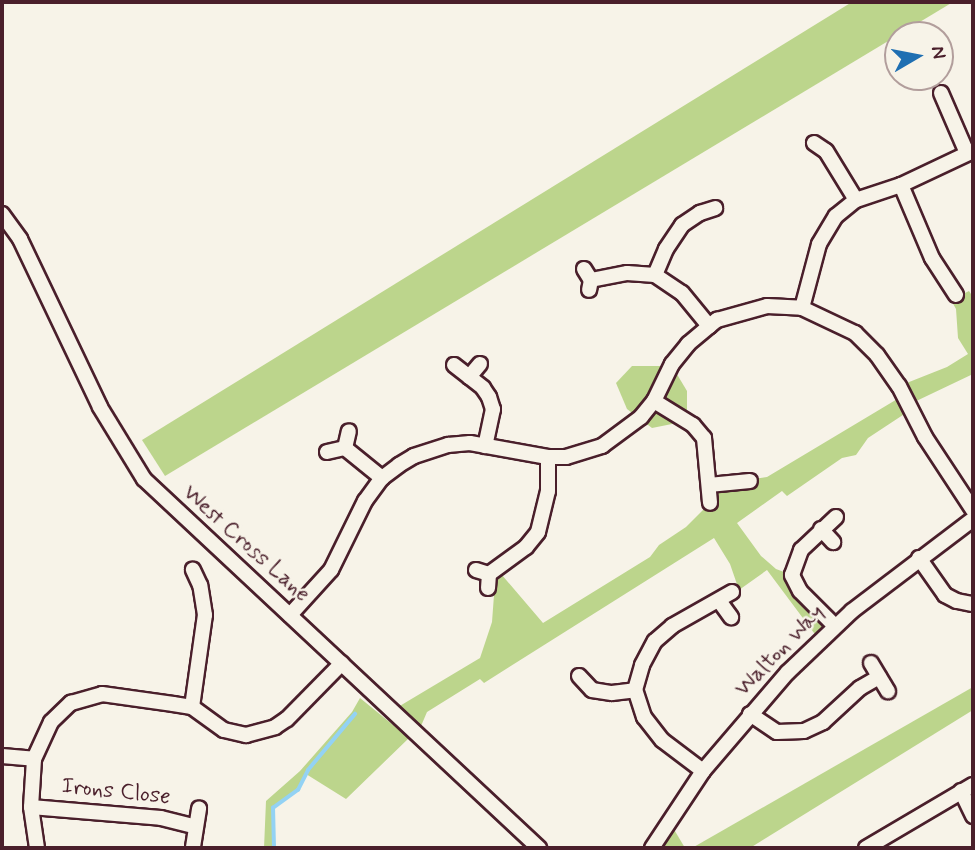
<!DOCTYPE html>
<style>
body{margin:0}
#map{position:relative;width:975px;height:850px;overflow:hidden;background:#f7f3e8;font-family:Mynerve,sans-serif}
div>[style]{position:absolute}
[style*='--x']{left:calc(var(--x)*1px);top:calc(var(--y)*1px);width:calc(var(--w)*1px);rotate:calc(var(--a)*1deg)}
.green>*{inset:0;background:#bcd58c}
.stream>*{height:3.5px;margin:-1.75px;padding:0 1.75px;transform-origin:1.75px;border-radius:1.75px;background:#93d2f4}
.roads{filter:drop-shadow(2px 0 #4a1f2b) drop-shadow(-2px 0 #4a1f2b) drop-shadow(0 2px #4a1f2b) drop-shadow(0 -2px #4a1f2b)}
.minor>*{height:14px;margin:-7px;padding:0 7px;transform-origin:7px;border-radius:7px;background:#f7f3e8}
span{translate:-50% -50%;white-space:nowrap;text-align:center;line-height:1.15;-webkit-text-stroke:5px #f7f3e8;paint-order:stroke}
.street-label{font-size:23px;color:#4a1f2b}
.frame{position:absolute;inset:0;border:4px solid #4a1f2b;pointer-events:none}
.north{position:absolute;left:884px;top:21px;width:70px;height:70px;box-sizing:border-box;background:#f7f3e8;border:2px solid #b29e9c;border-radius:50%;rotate:80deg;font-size:19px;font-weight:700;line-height:28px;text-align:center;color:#4a1f2b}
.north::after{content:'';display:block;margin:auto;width:24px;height:32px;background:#1f6fb2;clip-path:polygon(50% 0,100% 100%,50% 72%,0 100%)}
</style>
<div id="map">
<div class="green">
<div style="clip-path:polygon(852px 2px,953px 2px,165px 476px,142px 440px)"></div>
<div style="clip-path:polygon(969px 291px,973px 297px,973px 374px,910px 404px,912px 409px,868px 438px,856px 455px,842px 458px,787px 496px,782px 491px,737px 523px,761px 556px,776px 569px,792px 575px,835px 626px,820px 641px,767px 570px,739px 590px,730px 564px,714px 538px,484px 683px,480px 679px,427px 712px,418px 733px,393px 710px,480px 658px,492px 622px,496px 568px,543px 623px,650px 557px,659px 545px,686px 527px,710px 503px,709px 485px,767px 477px,904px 395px,899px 386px,947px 367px,968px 354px,958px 338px,956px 309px,951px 300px)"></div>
<div style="clip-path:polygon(632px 366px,664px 366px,675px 371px,687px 391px,687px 421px,652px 428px,627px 409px,616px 383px)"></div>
<div style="clip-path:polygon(973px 687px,973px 710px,750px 848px,692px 848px)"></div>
<div style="clip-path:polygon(360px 698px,409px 738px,346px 799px,306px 774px,298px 790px,273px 808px,274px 848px,264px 848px,266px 801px,300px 771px,352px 712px)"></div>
<div style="clip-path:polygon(669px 821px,685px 848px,652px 848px)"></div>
</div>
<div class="stream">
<div style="--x:274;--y:848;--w:40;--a:-91.4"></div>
<div style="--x:273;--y:808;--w:31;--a:-36"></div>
<div style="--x:298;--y:790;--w:22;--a:-63"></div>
<div style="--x:308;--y:770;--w:73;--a:-50"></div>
</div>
<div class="roads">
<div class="minor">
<div style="--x:941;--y:93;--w:65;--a:66.6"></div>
<div style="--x:814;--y:143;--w:14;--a:34"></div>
<div style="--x:826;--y:151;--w:57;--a:58.5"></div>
<div style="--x:901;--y:185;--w:79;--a:67"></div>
<div style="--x:932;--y:258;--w:44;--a:57"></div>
<div style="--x:2;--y:214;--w:31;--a:54"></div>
<div style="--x:20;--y:239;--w:186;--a:64.5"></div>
<div style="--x:100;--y:407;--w:84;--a:58.6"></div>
<div style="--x:144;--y:479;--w:541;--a:43.05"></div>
<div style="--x:584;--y:269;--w:13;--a:58"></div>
<div style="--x:591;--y:280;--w:10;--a:101"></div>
<div style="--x:655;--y:275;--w:28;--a:-67"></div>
<div style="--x:666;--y:249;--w:29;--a:-56"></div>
<div style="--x:682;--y:225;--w:22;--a:-34"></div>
<div style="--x:700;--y:213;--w:16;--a:-18"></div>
<div style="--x:591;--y:280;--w:37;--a:-11"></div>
<div style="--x:627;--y:273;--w:28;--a:4"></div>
<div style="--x:655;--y:275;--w:32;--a:34"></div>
<div style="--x:682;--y:293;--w:43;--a:50.7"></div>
<div style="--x:802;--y:308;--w:66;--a:-75.1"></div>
<div style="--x:819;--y:244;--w:33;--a:-59"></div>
<div style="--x:836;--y:216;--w:26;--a:-39"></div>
<div style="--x:856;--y:200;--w:47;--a:-18.4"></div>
<div style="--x:901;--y:185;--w:80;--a:-25.3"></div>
<div style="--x:454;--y:365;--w:37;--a:38"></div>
<div style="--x:483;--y:388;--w:11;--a:56"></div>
<div style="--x:489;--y:397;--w:13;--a:72"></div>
<div style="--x:493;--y:409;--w:38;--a:102"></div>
<div style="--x:469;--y:377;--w:17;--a:-50"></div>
<div style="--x:654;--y:401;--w:46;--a:31.6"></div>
<div style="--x:693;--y:425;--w:17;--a:50"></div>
<div style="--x:704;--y:438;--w:65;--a:84.7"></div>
<div style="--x:345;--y:448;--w:48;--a:39"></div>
<div style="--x:327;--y:452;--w:18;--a:-13"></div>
<div style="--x:345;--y:448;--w:17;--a:-77"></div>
<div style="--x:709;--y:485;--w:41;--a:-5.6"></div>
<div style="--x:821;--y:529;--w:18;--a:47"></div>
<div style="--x:919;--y:558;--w:45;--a:54.9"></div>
<div style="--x:945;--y:595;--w:13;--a:27"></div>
<div style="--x:957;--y:601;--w:16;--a:11"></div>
<div style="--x:476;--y:570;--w:14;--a:17"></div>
<div style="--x:489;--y:574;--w:14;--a:94"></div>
<div style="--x:489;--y:574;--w:46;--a:-36.1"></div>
<div style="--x:526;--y:547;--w:19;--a:-51"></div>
<div style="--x:538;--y:532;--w:42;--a:-76.3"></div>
<div style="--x:548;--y:491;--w:34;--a:-90"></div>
<div style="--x:720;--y:602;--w:19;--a:54"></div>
<div style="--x:290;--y:615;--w:61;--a:-47.7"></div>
<div style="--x:331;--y:570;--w:77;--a:-63.8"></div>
<div style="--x:365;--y:501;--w:29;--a:-54"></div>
<div style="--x:382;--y:478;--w:21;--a:-37"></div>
<div style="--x:399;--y:465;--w:17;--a:-31"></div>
<div style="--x:414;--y:456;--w:36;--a:-18"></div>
<div style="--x:448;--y:445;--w:22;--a:-5"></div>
<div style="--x:470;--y:443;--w:79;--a:10.2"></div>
<div style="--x:548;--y:457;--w:18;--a:0"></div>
<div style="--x:566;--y:457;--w:38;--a:-17"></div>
<div style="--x:602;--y:446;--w:49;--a:-36.6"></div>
<div style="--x:641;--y:417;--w:21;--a:-51"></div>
<div style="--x:654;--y:401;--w:41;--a:-64.1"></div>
<div style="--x:672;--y:364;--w:26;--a:-51"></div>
<div style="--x:688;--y:344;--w:38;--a:-40"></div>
<div style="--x:717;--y:320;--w:52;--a:-15.6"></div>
<div style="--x:767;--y:306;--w:35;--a:3"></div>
<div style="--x:802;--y:308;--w:59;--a:25.3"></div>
<div style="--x:855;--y:333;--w:31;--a:45"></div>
<div style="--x:877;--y:355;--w:38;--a:55"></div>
<div style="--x:899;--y:386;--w:57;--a:63"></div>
<div style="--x:925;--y:437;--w:87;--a:56.7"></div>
<div style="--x:835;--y:626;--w:49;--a:-135"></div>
<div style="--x:800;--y:591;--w:18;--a:-117"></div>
<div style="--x:792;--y:575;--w:27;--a:-70"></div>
<div style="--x:801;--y:550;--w:48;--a:-43.3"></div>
<div style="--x:871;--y:663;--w:33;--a:59"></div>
<div style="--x:579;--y:676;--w:19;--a:47"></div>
<div style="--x:592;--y:690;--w:20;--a:9"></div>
<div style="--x:612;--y:693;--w:23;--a:-7"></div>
<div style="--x:192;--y:707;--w:93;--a:-82"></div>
<div style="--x:205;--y:615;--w:30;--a:-99"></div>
<div style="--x:200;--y:585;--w:17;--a:-115"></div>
<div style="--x:750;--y:714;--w:32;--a:34"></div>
<div style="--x:777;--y:732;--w:27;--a:-2"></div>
<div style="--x:804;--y:731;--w:21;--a:-25"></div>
<div style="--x:823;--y:722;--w:50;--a:-42.6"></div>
<div style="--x:860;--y:688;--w:22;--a:-30"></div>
<div style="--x:2;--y:756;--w:32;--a:5"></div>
<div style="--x:703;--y:771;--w:51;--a:-142.9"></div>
<div style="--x:662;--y:740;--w:29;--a:-128"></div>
<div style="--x:644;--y:717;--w:28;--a:-108"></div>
<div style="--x:635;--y:690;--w:26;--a:-74"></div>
<div style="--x:642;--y:665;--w:27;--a:-62"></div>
<div style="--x:655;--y:641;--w:23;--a:-41"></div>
<div style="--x:672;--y:626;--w:69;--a:-29.5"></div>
<div style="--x:961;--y:791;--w:28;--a:64"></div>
<div style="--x:31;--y:807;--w:130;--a:4.8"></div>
<div style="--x:161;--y:818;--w:36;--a:14"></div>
<div style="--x:193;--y:847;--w:39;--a:-81"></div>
<div style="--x:37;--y:848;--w:41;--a:-98.3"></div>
<div style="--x:31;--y:807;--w:48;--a:-86.4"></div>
<div style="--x:34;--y:759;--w:41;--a:-65.3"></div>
<div style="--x:51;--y:722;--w:28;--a:-44"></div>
<div style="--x:71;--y:703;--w:32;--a:-16"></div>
<div style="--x:102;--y:694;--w:72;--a:8"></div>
<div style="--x:173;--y:704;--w:19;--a:9"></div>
<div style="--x:192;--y:707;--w:39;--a:36"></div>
<div style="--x:224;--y:730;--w:23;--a:13"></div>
<div style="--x:246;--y:735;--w:30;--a:-15"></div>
<div style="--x:275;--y:727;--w:14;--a:-34"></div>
<div style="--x:287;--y:719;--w:78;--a:-45.5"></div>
<div style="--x:652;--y:848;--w:92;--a:-56.5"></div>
<div style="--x:703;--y:771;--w:130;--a:-49.4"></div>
<div style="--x:788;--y:672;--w:88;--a:-43.6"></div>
<div style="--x:852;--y:611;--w:152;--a:-37.2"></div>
<div style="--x:866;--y:848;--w:124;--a:-30.5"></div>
</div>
</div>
<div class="street-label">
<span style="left:246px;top:544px;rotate:42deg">West Cross Lane</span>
<span style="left:780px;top:651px;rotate:-46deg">Walton Way</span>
<span style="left:116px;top:792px;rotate:6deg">Irons Close</span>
</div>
<div class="frame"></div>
<div class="north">N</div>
</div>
